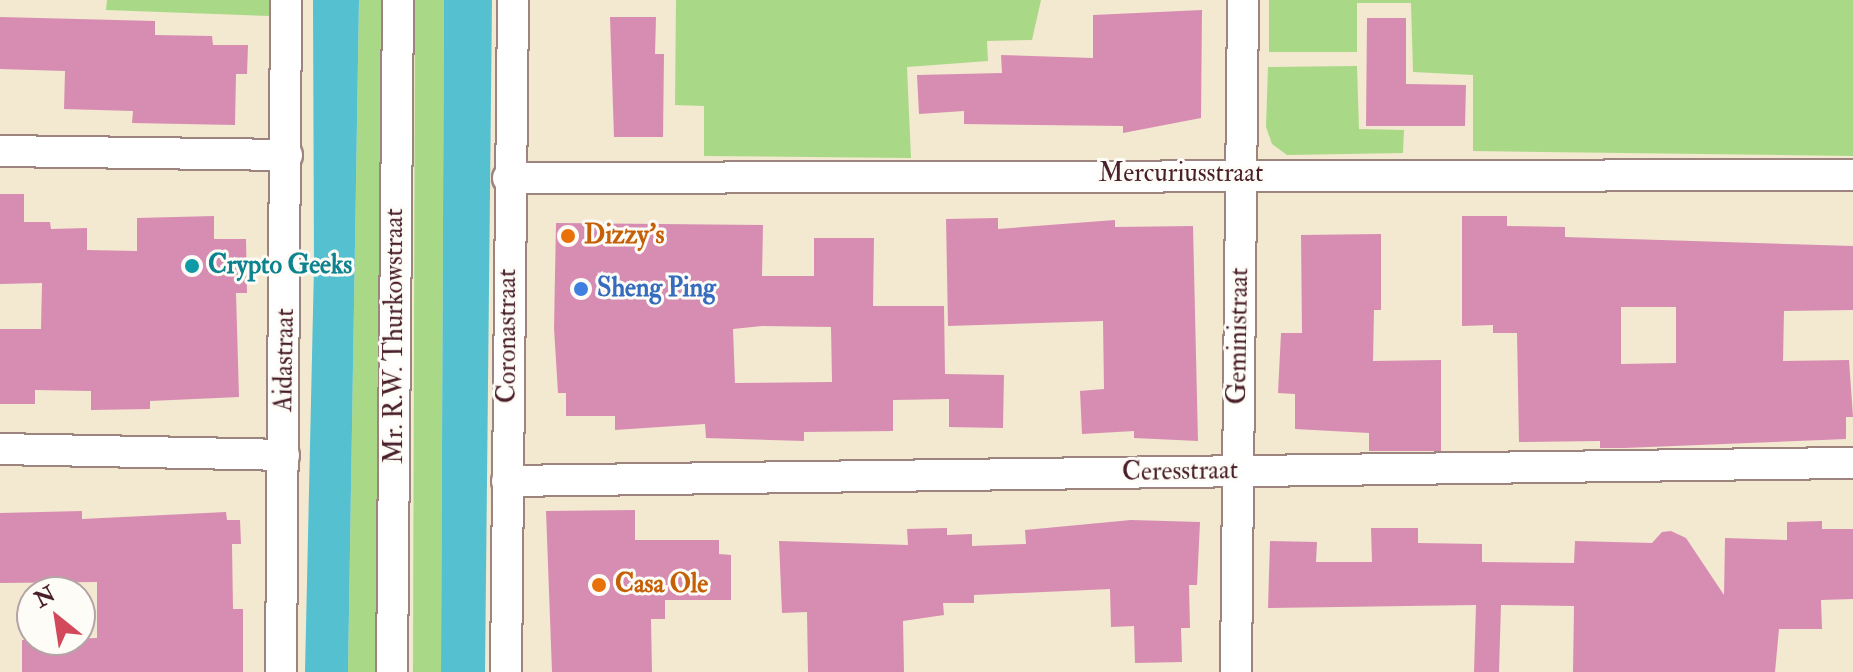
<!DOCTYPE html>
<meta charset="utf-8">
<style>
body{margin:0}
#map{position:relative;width:1853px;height:672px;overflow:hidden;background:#f3e8d0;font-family:"IM FELL Double Pica",serif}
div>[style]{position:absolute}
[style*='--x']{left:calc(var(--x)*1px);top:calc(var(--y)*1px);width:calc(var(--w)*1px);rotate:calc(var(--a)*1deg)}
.green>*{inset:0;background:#a9d987}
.water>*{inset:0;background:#55c0d0}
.building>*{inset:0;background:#d78db2}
.roads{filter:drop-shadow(2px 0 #9e847e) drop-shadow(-2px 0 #9e847e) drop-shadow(0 2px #9e847e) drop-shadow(0 -2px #9e847e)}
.minor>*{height:30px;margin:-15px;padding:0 15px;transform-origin:15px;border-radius:15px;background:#fff}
.dots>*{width:22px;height:22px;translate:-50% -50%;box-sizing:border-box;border:4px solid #fdfcf7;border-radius:50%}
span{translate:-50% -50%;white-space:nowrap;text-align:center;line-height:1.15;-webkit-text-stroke:6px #fdfcf7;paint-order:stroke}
.street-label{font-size:26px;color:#4a1f2b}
.food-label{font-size:26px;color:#c56008;font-weight:700}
.left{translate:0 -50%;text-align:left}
.culture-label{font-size:26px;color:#0d838f;font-weight:700}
.shop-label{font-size:26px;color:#366cbe;font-weight:700}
.north{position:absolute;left:16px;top:576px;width:80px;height:80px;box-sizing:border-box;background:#fdfcf7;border:2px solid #b5a4a5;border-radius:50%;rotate:330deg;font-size:22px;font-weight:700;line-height:32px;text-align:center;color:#4a1f2b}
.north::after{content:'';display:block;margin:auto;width:28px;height:36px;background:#d1495b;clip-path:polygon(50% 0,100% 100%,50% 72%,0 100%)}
</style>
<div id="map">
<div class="green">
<div style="clip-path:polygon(107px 0,270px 0,270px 16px,106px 10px)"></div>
<div style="clip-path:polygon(359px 0,381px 0,379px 672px,348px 672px)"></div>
<div style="clip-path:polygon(415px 0,444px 0,441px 672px,413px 672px)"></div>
<div style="clip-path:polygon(676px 0,1041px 0,1032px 40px,987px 41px,988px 61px,907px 67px,911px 158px,704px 156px,704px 106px,675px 105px)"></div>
<div style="clip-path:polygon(1269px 0,1853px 0,1853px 156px,1473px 151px,1473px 75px,1413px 72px,1411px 3px,1357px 3px,1357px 52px,1269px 52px)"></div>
<div style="clip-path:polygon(1357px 66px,1359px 129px,1404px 130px,1403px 153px,1287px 155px,1272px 144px,1266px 127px,1268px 67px)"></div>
</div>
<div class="water">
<div style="clip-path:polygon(313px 0,359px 0,348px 672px,305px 672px,314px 266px)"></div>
<div style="clip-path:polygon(444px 0,492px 0,485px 672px,441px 672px)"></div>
</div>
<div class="building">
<div style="clip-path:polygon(1202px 10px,1201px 118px,1123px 133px,1123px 126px,964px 124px,964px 111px,919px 114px,917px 75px,1002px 73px,1001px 55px,1093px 58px,1093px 15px)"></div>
<div style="clip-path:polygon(0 17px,155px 21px,155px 35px,212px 36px,213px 45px,248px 45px,247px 74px,236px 74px,235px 125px,132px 123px,133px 111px,64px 109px,65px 71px,0 69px)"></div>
<div style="clip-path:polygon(610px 17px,656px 17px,655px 54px,664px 54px,663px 137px,614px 137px)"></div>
<div style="clip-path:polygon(1367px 18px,1406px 18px,1406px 84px,1466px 85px,1465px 126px,1366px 126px)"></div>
<div style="clip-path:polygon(0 194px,24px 194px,24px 222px,50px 222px,51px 229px,87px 228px,87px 250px,137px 251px,137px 218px,214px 216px,214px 239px,246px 239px,247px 293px,236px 293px,239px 397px,150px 401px,150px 409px,91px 410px,91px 391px,35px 390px,35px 404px,0 404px,0 329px,41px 329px,42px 283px,0 284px)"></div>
<div style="clip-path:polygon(evenodd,1462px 216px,1507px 216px,1507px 226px,1565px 227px,1565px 237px,1853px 246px,1853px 310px,1784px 311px,1783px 361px,1849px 360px,1853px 417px,1846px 417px,1846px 439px,1624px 448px,1600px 448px,1600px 441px,1519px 442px,1517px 333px,1493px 333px,1493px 325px,1462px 326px,1462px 216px,1621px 307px,1676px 307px,1676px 363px,1621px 364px,1621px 307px)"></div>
<div style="clip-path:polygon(998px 218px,998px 229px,1115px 220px,1115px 227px,1193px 226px,1198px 441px,1134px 438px,1134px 431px,1082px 434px,1080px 391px,1104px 389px,1103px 321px,948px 326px,946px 219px)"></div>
<div style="clip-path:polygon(evenodd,556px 223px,763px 225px,762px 276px,814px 276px,814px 238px,874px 238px,873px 306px,944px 306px,945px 374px,1004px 375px,1003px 428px,949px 427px,949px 399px,893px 400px,893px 431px,804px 432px,804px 441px,706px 438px,705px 424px,615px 430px,615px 416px,566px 416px,566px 393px,558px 393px,554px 328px,556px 223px,762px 326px,831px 327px,832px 382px,735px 383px,733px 329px,762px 326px)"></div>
<div style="clip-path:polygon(1381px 234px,1381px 310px,1374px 310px,1373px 361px,1441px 360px,1441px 451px,1369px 451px,1369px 433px,1295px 429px,1295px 394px,1278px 393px,1281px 333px,1302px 333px,1301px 235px)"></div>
<div style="clip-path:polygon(635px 510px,635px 540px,719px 540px,719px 554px,731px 555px,731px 600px,665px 600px,665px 619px,651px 619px,652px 672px,552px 672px,546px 511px)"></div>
<div style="clip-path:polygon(82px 511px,82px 519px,226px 512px,227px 520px,240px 520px,241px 544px,232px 544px,233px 609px,243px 609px,243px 672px,22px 672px,22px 640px,97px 638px,97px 582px,0 583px,0 513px)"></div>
<div style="clip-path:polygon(1131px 520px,1200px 522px,1197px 585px,1189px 585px,1190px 628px,1181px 628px,1182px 662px,1135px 663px,1134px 626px,1111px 627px,1110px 589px,974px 595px,974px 603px,943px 603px,944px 615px,903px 621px,904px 672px,808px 672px,807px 612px,782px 613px,779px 541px,908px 545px,907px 529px,947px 528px,947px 535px,972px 534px,972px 546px,1026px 544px,1025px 530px)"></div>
<div style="clip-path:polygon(1822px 521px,1822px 529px,1853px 529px,1853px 599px,1821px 600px,1822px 629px,1779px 629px,1775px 672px,1573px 672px,1574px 606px,1501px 605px,1499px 672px,1474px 672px,1476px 605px,1268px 608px,1270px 541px,1317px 542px,1316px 562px,1372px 562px,1371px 528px,1418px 528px,1418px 543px,1482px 544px,1482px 562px,1574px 563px,1575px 541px,1652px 543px,1662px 532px,1671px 531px,1686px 538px,1724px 595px,1725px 538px,1787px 540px,1787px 522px)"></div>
</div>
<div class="roads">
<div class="minor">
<div style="--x:0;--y:151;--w:287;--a:0.8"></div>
<div style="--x:508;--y:178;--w:1345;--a:-0.13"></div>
<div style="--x:0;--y:449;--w:284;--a:1.2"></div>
<div style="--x:507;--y:481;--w:1346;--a:-0.77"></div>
<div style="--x:281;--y:672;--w:672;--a:-89.57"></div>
<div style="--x:392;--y:672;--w:672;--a:-89.49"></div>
<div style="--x:506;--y:672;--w:672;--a:-89.4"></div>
<div style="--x:1236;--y:672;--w:672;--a:-89.4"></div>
</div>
</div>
<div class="dots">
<div style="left:568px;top:236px;background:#e8710a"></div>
<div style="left:192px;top:266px;background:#0f9aa8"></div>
<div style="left:581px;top:289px;background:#3f7fe0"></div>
<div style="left:599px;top:585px;background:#e8710a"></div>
</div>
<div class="street-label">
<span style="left:1181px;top:174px">Mercuriusstraat</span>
<span style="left:395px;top:336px;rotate:-90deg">Mr. R.W. Thurkowstraat</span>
<span style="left:508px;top:336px;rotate:-90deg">Coronastraat</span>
<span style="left:1239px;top:336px;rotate:-89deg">Geministraat</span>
<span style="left:285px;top:360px;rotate:-89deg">Aidastraat</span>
<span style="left:1180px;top:472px;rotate:-1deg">Ceresstraat</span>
</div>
<div class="food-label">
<span class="left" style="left:584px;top:236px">Dizzy’s</span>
<span class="left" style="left:615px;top:585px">Casa Ole</span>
</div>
<div class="culture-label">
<span class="left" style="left:208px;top:266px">Crypto Geeks</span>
</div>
<div class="shop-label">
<span class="left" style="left:597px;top:289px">Sheng Ping</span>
</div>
<div class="north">N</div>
</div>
